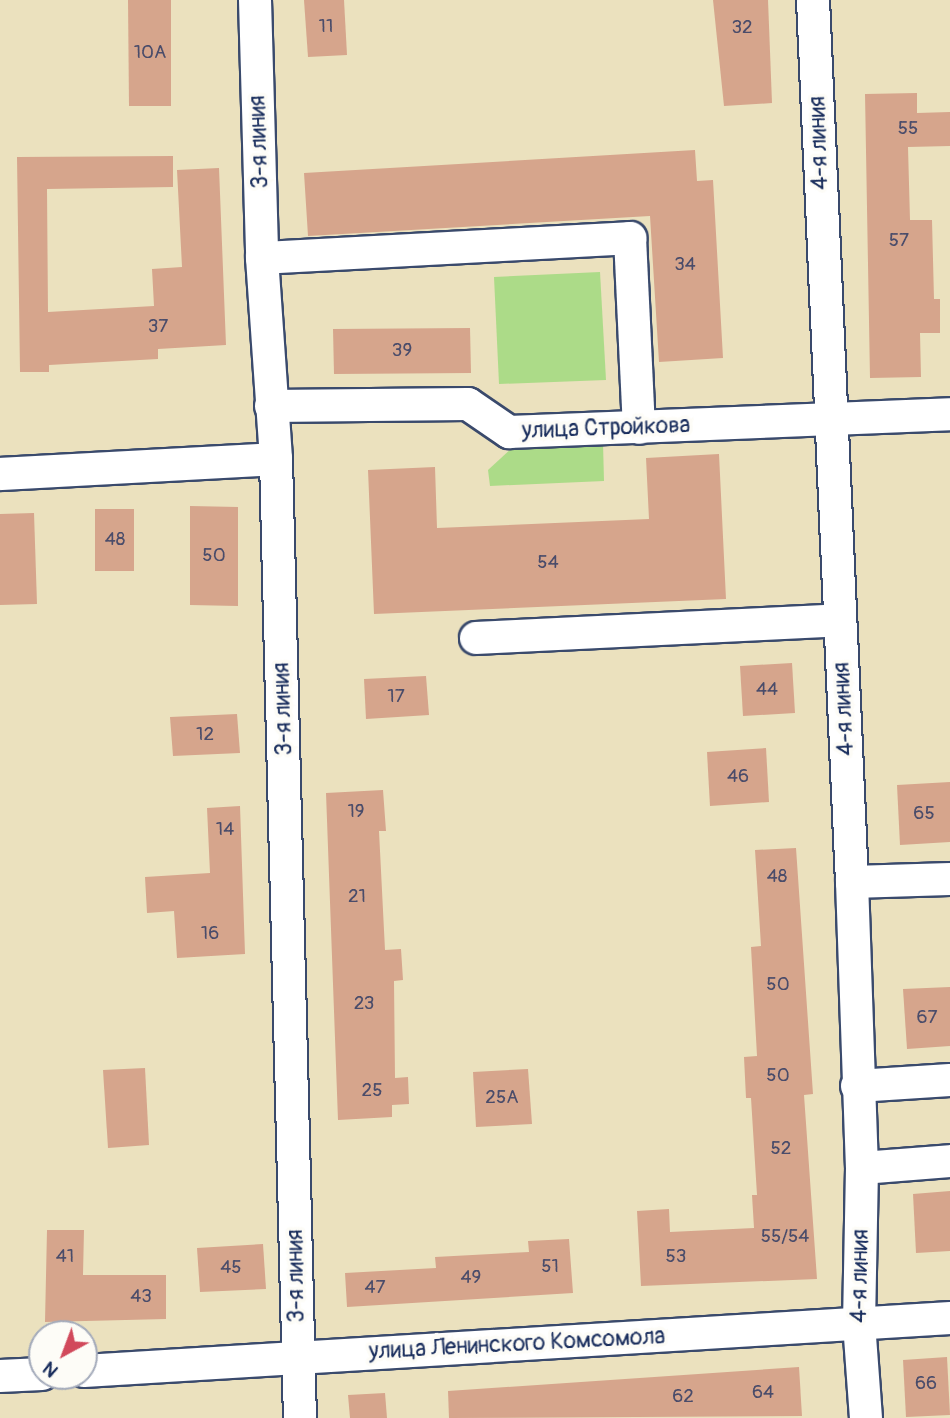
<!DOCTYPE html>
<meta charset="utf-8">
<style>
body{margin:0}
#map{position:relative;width:950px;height:1418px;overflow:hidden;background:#ebe1be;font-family:Pangolin,sans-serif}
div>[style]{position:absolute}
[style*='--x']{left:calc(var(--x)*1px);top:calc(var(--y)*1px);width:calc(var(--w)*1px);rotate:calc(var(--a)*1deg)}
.green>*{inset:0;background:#acdb88}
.building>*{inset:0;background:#d6a58c}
.roads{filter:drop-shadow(2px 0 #3a4a6c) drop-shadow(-2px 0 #3a4a6c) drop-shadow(0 2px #3a4a6c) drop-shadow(0 -2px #3a4a6c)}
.minor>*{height:32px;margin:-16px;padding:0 16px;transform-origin:16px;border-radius:16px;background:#fff}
span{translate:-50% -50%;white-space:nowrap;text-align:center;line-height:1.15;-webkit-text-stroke:7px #fdfcf7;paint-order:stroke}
.number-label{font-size:19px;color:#4a4c6a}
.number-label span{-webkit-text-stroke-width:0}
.street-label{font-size:23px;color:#1b2f5e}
.north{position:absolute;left:28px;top:1320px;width:70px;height:70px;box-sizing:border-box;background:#fdfcf7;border:2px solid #a3aaba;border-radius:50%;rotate:221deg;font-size:19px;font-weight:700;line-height:28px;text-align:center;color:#1b2f5e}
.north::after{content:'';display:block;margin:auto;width:24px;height:32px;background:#d1495b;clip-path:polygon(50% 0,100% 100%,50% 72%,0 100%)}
</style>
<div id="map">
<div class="green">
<div style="clip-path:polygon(600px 272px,606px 380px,499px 384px,494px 277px)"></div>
<div style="clip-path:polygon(603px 443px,604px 481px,490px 486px,488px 470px,512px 448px)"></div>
</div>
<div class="building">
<div style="clip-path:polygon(128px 0,171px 0,171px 106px,129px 106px)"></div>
<div style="clip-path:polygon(304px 0,344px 0,347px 55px,308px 57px)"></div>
<div style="clip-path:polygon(713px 0,768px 0,772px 103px,724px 106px)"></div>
<div style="clip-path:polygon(917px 93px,917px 113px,950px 112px,950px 146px,908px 147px,910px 220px,932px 220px,934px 299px,940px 299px,940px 333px,920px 333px,921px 377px,870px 378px,865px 94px)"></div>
<div style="clip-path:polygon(695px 150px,697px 181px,713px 180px,723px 358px,659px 362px,650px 216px,308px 236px,304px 173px)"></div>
<div style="clip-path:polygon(173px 156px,173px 187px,47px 189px,48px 312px,154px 306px,152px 269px,182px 267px,177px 170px,219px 168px,226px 345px,158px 349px,158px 359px,49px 365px,49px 372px,20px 372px,17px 157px)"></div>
<div style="clip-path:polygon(470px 328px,471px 373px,334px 374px,333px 329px)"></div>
<div style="clip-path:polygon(719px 454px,726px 599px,374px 614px,368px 470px,435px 467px,437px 528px,649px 519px,646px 458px)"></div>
<div style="clip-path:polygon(190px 506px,238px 507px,238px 606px,190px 605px)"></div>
<div style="clip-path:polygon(95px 509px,134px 509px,134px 571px,95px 571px)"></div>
<div style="clip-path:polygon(34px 513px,37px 604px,0 605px,0 514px)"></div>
<div style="clip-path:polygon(792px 663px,795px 713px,743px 716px,740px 666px)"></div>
<div style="clip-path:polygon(426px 676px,429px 715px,366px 719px,364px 679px)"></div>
<div style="clip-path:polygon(237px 714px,240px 753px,173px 756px,170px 717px)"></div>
<div style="clip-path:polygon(766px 748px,769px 802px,710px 806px,707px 752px)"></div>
<div style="clip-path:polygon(950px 782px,950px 842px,900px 845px,897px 785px)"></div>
<div style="clip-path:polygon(383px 790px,386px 831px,379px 831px,385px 950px,401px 949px,403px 980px,394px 981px,395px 1078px,408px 1077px,409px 1104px,392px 1105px,392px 1117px,338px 1120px,326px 793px)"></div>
<div style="clip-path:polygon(240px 806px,245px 954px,177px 958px,174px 911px,147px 913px,145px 877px,210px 873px,207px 808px)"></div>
<div style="clip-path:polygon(796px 848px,813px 1094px,804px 1095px,817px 1279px,641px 1286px,637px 1211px,669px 1209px,670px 1232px,754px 1228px,752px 1195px,757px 1195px,751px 1098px,746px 1098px,744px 1057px,757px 1056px,751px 947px,761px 946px,755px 850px)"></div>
<div style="clip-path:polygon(950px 987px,950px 1046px,907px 1049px,903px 989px)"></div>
<div style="clip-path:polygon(145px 1068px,149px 1145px,108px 1148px,103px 1070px)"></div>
<div style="clip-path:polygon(528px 1069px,532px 1124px,476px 1127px,473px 1072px)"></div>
<div style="clip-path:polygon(950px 1191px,950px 1251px,916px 1253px,913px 1194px)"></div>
<div style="clip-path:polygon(47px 1230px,84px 1230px,83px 1275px,166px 1275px,166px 1319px,45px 1322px)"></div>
<div style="clip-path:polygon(569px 1239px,573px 1293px,347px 1307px,345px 1273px,436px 1268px,435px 1257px,529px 1252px,528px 1241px)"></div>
<div style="clip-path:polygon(263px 1244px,266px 1289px,200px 1292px,197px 1248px)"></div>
<div style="clip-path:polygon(947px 1357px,950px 1415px,906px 1417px,903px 1360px)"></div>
<div style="clip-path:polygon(799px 1367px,802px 1416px,449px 1418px,448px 1391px)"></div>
<div style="clip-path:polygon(385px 1393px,387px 1418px,350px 1418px,348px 1395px)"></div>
</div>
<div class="roads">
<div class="minor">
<div style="--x:255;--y:0;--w:258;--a:88.4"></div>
<div style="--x:262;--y:258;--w:201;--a:86"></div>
<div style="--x:276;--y:459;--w:959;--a:88.57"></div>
<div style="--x:813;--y:0;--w:883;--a:87.47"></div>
<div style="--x:852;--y:882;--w:286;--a:88"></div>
<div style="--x:862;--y:1168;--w:155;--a:91.1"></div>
<div style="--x:859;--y:1323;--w:95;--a:85.8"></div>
<div style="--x:262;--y:258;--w:369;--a:-3.1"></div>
<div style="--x:630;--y:238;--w:190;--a:87.3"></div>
<div style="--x:271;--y:406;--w:197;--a:-0.6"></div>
<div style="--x:468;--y:404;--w:50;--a:34.3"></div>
<div style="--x:509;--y:432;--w:441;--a:-2.3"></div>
<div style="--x:0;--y:474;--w:276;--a:-3.1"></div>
<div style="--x:476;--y:638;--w:364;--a:-2.8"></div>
<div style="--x:852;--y:882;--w:98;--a:-1.8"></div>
<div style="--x:857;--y:1086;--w:93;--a:-3.7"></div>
<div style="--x:862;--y:1168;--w:88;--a:-4.5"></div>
<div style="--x:84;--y:1371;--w:868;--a:-3.5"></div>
<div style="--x:0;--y:1376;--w:42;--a:-2.7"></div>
</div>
</div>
<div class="number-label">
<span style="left:326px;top:27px">11</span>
<span style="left:742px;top:28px">32</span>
<span style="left:150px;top:53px">10А</span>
<span style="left:908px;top:129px">55</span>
<span style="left:899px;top:241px">57</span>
<span style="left:685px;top:265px">34</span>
<span style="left:158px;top:327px">37</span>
<span style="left:402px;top:351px">39</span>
<span style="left:115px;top:540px">48</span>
<span style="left:214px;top:556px">50</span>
<span style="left:548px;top:563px">54</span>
<span style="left:767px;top:690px">44</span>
<span style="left:396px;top:697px">17</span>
<span style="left:205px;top:735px">12</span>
<span style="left:738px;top:777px">46</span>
<span style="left:356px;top:812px">19</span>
<span style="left:924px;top:814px">65</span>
<span style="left:225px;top:830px">14</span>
<span style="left:777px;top:877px">48</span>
<span style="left:357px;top:897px">21</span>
<span style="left:210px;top:934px">16</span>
<span style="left:778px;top:985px">50</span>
<span style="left:364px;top:1004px">23</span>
<span style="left:927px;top:1018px">67</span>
<span style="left:778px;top:1076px">50</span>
<span style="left:372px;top:1091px">25</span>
<span style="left:502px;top:1098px">25А</span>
<span style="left:781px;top:1149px">52</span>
<span style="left:785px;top:1237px">55/54</span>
<span style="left:65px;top:1257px">41</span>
<span style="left:676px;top:1257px">53</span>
<span style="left:550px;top:1267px">51</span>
<span style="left:231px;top:1268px">45</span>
<span style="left:471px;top:1278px">49</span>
<span style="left:375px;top:1288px">47</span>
<span style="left:141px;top:1297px">43</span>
<span style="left:926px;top:1384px">66</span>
<span style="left:763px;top:1393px">64</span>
<span style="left:683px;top:1397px">62</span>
</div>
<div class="street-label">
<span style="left:259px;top:142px;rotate:-92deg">3-я линия</span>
<span style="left:819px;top:143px;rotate:-92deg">4-я линия</span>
<span style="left:606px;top:428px;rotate:-2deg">улица Стройкова</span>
<span style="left:283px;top:709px;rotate:-92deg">3-я линия</span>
<span style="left:844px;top:709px;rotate:-93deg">4-я линия</span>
<span style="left:296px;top:1276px;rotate:-91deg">3-я линия</span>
<span style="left:860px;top:1276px;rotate:-89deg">4-я линия</span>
<span style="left:517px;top:1344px;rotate:-3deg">улица Ленинского Комсомола</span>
</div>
<div class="north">N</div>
</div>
